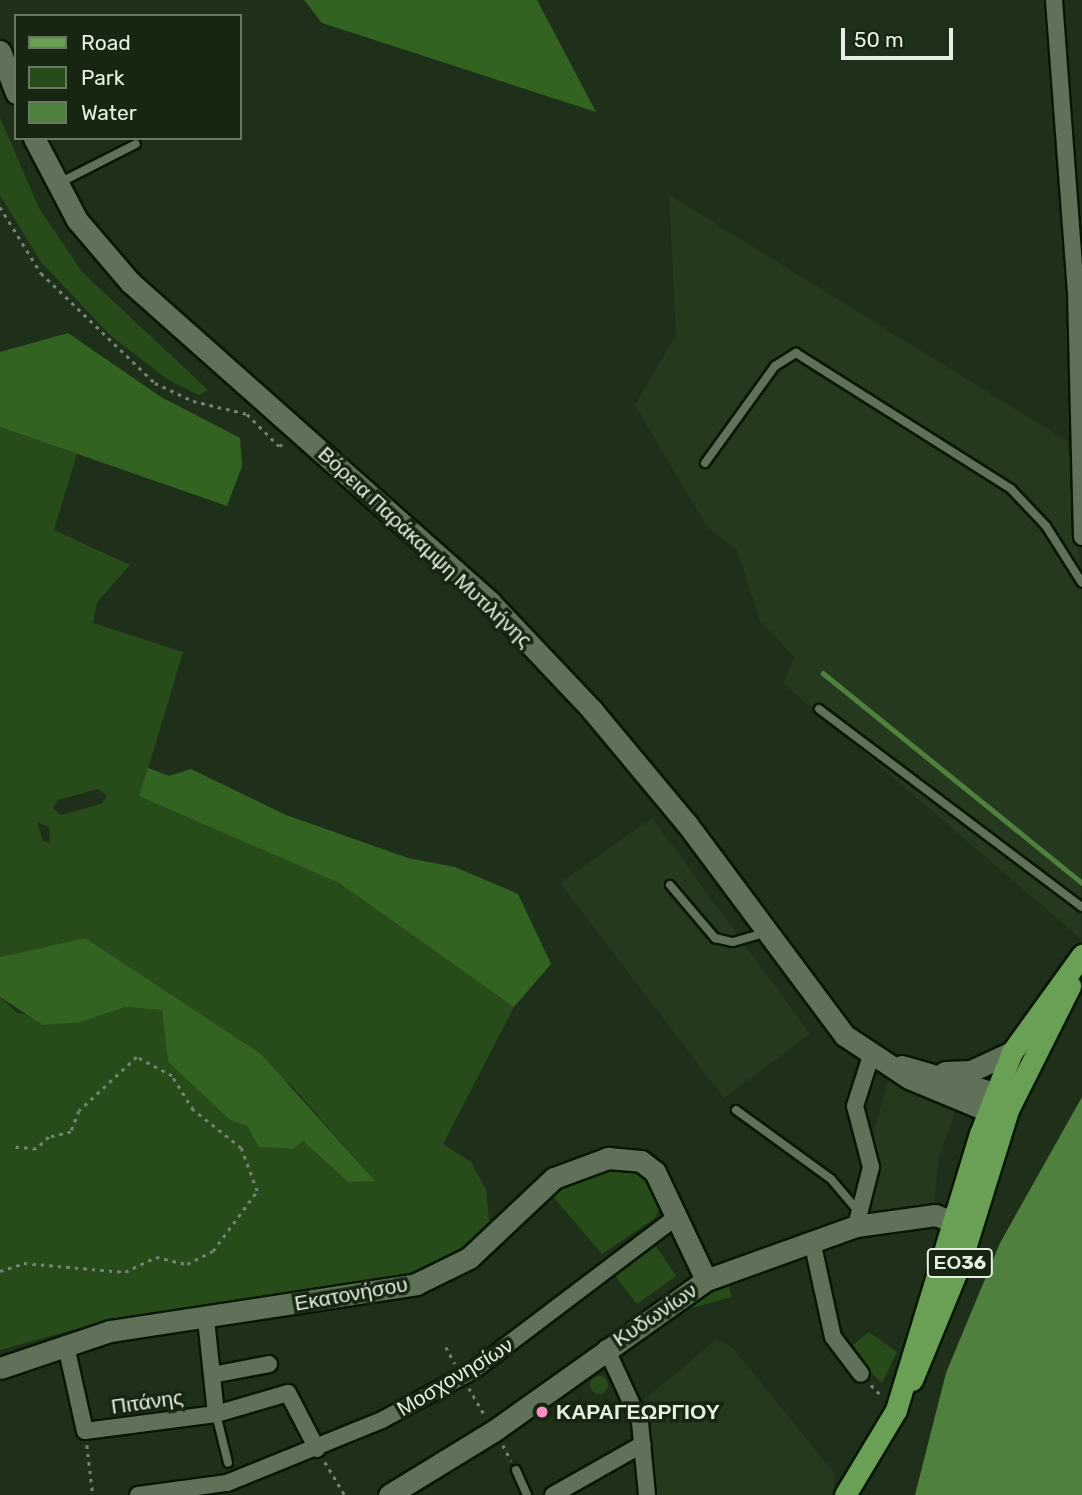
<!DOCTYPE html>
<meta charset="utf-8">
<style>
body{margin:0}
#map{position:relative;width:1082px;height:1495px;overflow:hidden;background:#1f301a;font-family:Rubik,sans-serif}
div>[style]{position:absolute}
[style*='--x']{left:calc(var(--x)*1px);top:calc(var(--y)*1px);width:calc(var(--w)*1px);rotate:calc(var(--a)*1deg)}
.built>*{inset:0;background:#24391d}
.green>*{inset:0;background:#274c1a}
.round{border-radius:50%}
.forest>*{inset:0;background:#336321}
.water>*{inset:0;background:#4f803e}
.stream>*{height:4.5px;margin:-2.25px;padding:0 2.25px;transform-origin:2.25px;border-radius:2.25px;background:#4f803e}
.path>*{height:2.5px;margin-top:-1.25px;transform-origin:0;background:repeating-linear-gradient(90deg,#748270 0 3.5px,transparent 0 8.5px)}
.roads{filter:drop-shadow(2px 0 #081704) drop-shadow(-2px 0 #081704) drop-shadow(0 2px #081704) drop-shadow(0 -2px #081704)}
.lane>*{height:8px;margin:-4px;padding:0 4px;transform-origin:4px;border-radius:4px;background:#5f7159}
.street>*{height:16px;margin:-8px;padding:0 8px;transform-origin:8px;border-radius:8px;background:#5f7159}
.secondary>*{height:21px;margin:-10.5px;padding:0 10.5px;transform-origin:10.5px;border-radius:10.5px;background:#5f7159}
.primary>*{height:21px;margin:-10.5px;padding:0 10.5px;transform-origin:10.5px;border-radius:10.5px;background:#69a056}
.dots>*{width:19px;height:19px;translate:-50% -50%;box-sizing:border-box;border:4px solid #162611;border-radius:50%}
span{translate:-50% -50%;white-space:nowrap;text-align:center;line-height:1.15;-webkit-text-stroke:7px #162611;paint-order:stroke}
.shield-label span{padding:2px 5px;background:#162611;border:2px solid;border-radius:5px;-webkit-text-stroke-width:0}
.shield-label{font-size:19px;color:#e6f0e2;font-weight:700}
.street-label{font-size:21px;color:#e6f0e2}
.poi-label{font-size:21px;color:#e6f0e2;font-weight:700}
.left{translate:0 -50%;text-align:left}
.legend{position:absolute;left:14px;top:14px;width:228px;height:126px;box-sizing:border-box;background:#162611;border:2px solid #697765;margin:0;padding:9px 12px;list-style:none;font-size:21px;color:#e6f0e2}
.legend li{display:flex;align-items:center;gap:14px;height:35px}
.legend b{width:35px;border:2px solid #697765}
.scale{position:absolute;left:841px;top:28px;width:112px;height:32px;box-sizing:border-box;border:4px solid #e6f0e2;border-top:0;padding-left:9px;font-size:21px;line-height:24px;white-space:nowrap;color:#e6f0e2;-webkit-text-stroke:5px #162611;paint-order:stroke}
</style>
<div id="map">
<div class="built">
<div style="clip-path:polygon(669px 195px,1067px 441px,1082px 584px,1081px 939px,784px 684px,794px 657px,760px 621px,737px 550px,707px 527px,635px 405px,676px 335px)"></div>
<div style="clip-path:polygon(652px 818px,810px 1034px,724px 1098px,560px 883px)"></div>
<div style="clip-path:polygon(889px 1074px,957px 1106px,939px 1158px,933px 1213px,865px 1216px,875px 1172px,874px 1133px)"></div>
<div style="clip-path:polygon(717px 1339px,733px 1348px,835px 1474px,833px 1495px,654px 1495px,645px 1399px)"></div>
</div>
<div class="green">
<div style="clip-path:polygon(0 118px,39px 208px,82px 272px,208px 390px,199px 395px,167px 379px,111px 336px,41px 262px,0 195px)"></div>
<div style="clip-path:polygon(evenodd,0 427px,77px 454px,54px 530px,130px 565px,97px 602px,93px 623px,183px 652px,140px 796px,339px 883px,514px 1007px,443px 1144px,471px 1162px,486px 1190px,490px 1228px,461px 1254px,391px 1283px,101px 1322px,0 1350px,0 997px,17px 1013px,81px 1022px,125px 1007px,162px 1010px,168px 1062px,230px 1120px,247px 1126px,259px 1147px,293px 1149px,303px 1141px,348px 1182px,366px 1171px,291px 1085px,85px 938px,0 957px,0 427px,98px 789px,107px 796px,101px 804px,61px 815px,53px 808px,58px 800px,98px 789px,0 427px,37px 822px,49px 827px,50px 843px,43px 841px,37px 822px)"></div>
<div style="clip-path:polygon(617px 1164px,645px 1168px,665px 1196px,655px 1218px,602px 1254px,550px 1193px)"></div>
<div style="clip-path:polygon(656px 1246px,676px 1276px,637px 1304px,615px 1276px)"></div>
<div style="clip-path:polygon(728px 1284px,732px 1297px,662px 1316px)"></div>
<div style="clip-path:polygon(869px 1332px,897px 1352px,882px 1383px,847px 1350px)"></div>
<div class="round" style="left:590px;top:1376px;width:18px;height:18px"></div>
</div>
<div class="forest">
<div style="clip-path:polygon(304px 0,537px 0,596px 112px,322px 23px)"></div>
<div style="clip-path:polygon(68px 333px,161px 397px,240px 438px,242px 466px,227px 506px,0 427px,0 352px)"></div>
<div style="clip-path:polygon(148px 768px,169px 776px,191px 769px,286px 815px,408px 858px,455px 867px,518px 894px,551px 964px,514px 1007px,339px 883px,139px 796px)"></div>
<div style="clip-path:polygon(85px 938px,261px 1054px,375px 1181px,348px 1182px,303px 1141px,293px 1149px,259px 1147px,247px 1126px,230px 1120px,168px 1062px,162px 1010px,125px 1007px,81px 1022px,43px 1025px,0 997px,0 957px)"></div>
</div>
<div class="water">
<div style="clip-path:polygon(1082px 1097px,1082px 1495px,915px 1495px,946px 1373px,1000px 1243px)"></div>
</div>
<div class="stream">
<div style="--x:823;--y:673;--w:333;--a:39"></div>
</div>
<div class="path">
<div style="--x:0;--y:207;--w:78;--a:58.2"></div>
<div style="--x:41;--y:273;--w:158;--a:44"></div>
<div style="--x:155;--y:383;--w:42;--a:25.3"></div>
<div style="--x:193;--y:401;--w:56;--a:13.5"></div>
<div style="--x:247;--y:414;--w:45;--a:45"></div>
<div style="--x:279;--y:446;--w:6;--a:-31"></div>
<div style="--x:0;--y:1271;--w:25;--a:-18"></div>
<div style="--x:24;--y:1263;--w:101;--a:5.1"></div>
<div style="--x:125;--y:1272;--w:34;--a:-26"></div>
<div style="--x:156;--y:1257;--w:32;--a:13"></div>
<div style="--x:187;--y:1264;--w:29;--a:-27"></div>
<div style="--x:213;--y:1251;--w:74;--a:-53.7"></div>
<div style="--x:257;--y:1191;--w:46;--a:-110.4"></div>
<div style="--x:241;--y:1148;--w:61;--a:-141.6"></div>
<div style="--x:193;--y:1110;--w:40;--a:-122"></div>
<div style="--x:172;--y:1076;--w:40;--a:-152"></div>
<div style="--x:137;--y:1057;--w:79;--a:137"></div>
<div style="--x:79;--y:1111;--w:22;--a:111"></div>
<div style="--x:71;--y:1132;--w:23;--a:167"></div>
<div style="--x:49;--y:1137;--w:18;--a:137"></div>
<div style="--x:36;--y:1149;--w:23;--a:-175"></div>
<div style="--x:446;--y:1347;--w:19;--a:62"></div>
<div style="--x:871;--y:1385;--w:14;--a:45"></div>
<div style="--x:469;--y:1388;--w:32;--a:60"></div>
<div style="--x:87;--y:1445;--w:50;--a:83.2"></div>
<div style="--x:503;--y:1445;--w:18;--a:63"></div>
<div style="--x:325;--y:1462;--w:39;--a:59"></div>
</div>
<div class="roads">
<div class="lane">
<div style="--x:59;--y:183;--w:86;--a:-26.9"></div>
<div style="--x:705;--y:463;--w:120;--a:-54.2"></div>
<div style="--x:775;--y:366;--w:25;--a:-32"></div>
<div style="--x:796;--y:353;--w:254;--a:32.3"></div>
<div style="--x:1011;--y:489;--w:51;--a:46.6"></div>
<div style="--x:1046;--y:526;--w:67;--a:57.7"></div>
<div style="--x:819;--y:709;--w:329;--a:37"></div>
<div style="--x:670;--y:885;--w:70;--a:49.7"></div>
<div style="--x:715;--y:938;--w:18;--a:13"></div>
<div style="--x:733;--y:942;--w:33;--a:-16"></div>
<div style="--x:736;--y:1110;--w:117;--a:36"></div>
<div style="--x:831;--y:1179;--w:43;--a:49.7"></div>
<div style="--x:216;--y:1414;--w:50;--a:76.2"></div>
<div style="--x:516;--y:1470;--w:27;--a:66"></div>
</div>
<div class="street">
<div style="--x:1054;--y:0;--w:293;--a:85.7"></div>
<div style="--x:1076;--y:292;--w:245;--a:88.6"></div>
<div style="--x:856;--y:1226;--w:61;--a:-75.7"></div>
<div style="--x:871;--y:1167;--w:63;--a:-104.7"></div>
<div style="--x:855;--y:1106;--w:52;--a:-72.3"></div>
<div style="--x:812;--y:1241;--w:98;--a:77.7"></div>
<div style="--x:833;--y:1337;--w:46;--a:52.9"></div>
<div style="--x:206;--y:1319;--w:96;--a:84"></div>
<div style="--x:66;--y:1346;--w:87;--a:77.4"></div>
<div style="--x:85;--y:1431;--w:132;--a:-7.4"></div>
<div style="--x:216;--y:1414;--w:75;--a:-16.3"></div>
<div style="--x:288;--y:1393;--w:63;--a:62.6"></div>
<div style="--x:606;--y:1348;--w:81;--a:65.3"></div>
<div style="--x:640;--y:1422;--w:73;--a:84.5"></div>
<div style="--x:212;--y:1375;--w:58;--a:-10.9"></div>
<div style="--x:138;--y:1495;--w:90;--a:-7.7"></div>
<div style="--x:227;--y:1483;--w:167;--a:-22.1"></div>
<div style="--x:382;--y:1420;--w:105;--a:-28.5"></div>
<div style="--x:474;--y:1370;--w:252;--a:-37.1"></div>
<div style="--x:553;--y:1495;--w:103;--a:-29.5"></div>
</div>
<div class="secondary">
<div style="--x:0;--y:51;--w:45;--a:69.1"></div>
<div style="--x:34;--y:138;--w:93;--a:62.3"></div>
<div style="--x:77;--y:220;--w:82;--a:49.5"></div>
<div style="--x:130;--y:282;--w:482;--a:41.6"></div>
<div style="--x:490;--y:602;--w:149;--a:46.6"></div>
<div style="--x:592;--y:710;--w:148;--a:50.2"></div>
<div style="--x:687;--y:824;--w:263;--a:53.3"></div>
<div style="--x:844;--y:1035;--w:78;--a:33.5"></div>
<div style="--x:909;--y:1078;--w:86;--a:22.7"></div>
<div style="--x:988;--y:1111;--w:18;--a:-3"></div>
<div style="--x:902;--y:1066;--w:97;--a:16.2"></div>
<div style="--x:995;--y:1093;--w:17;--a:50"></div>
<div style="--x:945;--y:1072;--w:26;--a:-2"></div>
<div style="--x:971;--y:1071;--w:45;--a:-24.9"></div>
<div style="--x:0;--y:1368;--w:116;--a:-18.6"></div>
<div style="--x:110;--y:1331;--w:310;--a:-8.7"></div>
<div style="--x:416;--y:1284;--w:59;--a:-26.1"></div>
<div style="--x:469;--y:1258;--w:117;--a:-43.3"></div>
<div style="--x:554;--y:1178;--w:58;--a:-20.3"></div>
<div style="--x:608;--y:1158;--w:33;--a:5"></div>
<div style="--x:641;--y:1161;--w:18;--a:38"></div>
<div style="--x:655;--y:1172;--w:119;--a:64.7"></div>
<div style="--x:389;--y:1495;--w:124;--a:-31.5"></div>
<div style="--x:495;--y:1430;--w:259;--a:-35.4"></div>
<div style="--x:706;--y:1280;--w:159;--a:-19.8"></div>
<div style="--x:856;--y:1226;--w:80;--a:-7.9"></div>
<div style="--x:935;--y:1215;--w:20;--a:20"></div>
</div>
<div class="primary">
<div style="--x:912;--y:1380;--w:129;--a:-67.6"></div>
<div style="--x:961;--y:1261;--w:158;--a:-72.7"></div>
<div style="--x:1008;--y:1110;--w:139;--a:-63.4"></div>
<div style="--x:845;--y:1495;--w:99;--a:-59"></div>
<div style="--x:896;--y:1410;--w:288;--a:-73.1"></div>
<div style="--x:980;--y:1134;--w:88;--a:-68.7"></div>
<div style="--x:1012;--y:1052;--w:120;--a:-54.2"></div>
</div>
</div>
<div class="dots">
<div style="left:542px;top:1412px;background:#fa8fc7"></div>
</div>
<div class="shield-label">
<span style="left:960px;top:1263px">ΕΟ36</span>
</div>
<div class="street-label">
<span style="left:425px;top:547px;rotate:43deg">Βόρεια Παράκαμψη Μυτιλήνης</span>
<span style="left:351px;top:1294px;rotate:-10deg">Εκατονήσου</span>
<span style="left:655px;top:1315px;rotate:-34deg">Κυδωνίων</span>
<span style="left:455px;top:1377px;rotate:-31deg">Μοσχονησίων</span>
<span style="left:147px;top:1402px;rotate:-8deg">Πιτάνης</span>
</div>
<div class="poi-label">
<span class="left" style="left:556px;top:1412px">ΚΑΡΑΓΕΩΡΓΙΟΥ</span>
</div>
<ul class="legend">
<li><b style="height:9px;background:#69a056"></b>Road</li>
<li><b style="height:19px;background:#274c1a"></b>Park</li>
<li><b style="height:19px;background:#4f803e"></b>Water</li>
</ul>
<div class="scale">50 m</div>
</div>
